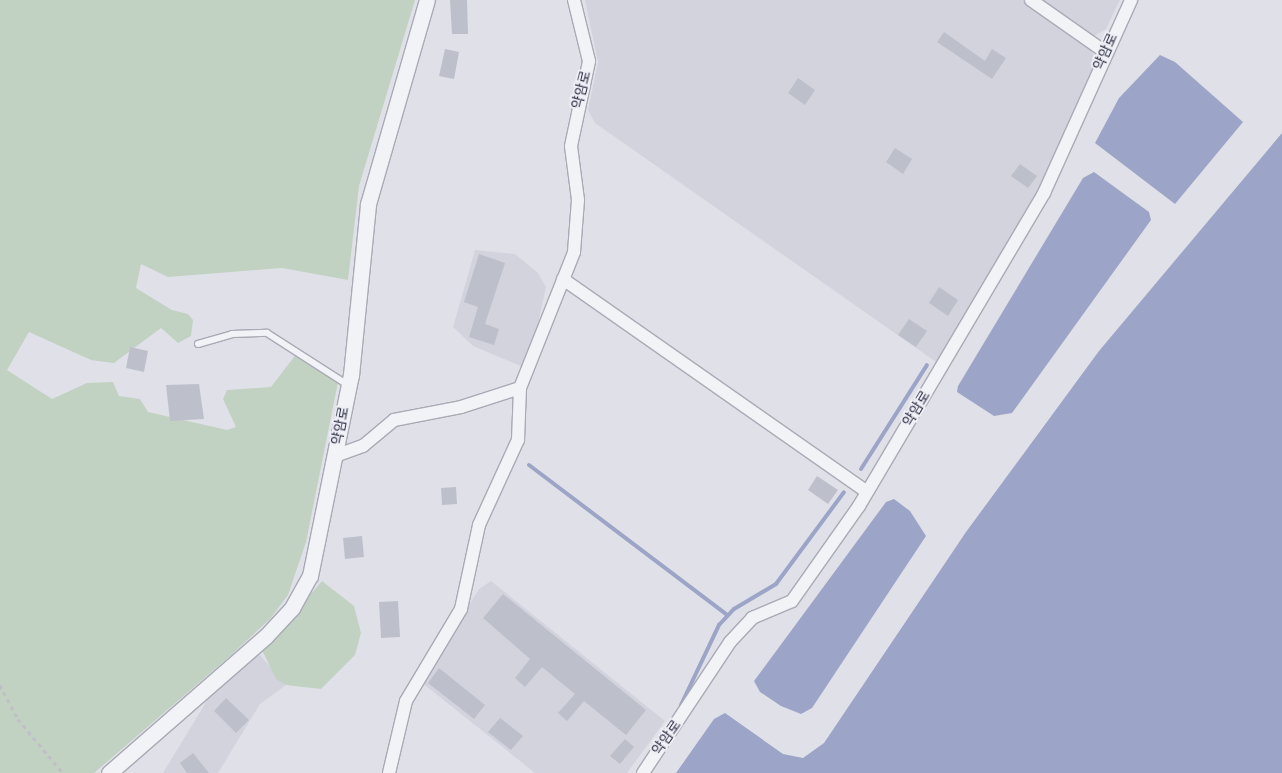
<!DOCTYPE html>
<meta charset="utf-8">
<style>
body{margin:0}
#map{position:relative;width:1282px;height:773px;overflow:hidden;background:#e0e1e8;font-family:"Fira Sans Condensed","Noto Sans KR",sans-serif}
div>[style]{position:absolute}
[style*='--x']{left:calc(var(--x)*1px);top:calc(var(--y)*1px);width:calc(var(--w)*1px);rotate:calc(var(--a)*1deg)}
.built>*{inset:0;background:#d2d3dd}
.green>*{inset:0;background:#c1d2c2}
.water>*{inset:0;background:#9ca5c7}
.stream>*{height:4px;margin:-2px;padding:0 2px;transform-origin:2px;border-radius:2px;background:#9ca5c7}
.building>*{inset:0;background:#bdbfcb}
.path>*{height:2.5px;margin-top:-1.25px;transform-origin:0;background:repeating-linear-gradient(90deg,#bebfc7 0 4px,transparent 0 8px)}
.roads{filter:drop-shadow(1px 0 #a9aab5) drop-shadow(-1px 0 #a9aab5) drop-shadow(0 1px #a9aab5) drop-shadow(0 -1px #a9aab5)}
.service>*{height:6px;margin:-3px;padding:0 3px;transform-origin:3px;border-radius:3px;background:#f2f3f7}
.minor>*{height:12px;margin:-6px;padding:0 6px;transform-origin:6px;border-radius:6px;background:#f2f3f7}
.tertiary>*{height:15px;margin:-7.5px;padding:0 7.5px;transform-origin:7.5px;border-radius:7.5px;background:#f2f3f7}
span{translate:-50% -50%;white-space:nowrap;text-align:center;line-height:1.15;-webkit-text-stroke:4px #eff0f6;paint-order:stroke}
.street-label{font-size:14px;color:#292b3f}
</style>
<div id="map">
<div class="built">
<div style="clip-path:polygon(585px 0,1022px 0,1088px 47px,1097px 59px,1069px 134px,939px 364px,595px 123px,588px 110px,598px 62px)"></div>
<div style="clip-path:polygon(1038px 0,1120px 0,1106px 29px,1094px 36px)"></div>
<div style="clip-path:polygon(475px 250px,515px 254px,538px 273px,546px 287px,533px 346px,523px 367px,473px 346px,453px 327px)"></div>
<div style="clip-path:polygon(491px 581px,665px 721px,627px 773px,535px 773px,421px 682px,479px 589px)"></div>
<div style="clip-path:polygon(259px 654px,286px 685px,260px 704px,218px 773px,163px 773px,214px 689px)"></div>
</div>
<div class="green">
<div style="clip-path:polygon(0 0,415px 0,359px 186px,348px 280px,282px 268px,168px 277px,141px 264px,136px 288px,172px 310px,188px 314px,193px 320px,191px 336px,178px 343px,161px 328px,114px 363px,91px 360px,29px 332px,7px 370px,52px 399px,87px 383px,113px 382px,119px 396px,140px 399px,148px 412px,227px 430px,236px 427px,223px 399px,227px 390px,271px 387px,297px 353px,338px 382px,306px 542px,288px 595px,270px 619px,230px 656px,94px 773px,0 773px)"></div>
<div style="clip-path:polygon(322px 581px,354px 606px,361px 633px,355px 655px,321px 689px,286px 685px,276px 679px,262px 650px)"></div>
</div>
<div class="water">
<div style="clip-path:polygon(1160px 55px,1175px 62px,1243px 122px,1175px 204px,1095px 143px,1119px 98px)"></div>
<div style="clip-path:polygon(1282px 133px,1282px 773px,676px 773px,714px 719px,725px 713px,783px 754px,803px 758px,824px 743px,966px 532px,1099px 351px)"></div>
<div style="clip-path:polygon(1094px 172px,1149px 212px,1151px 220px,1012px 413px,994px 416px,957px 392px,958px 386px,1083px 178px)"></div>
<div style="clip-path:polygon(894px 499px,910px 511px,926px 536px,812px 708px,801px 714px,781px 706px,760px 692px,754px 681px,886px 502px)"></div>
</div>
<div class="stream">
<div style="--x:529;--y:465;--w:248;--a:37.1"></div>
<div style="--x:861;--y:469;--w:123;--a:-57.6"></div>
<div style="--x:681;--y:705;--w:89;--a:-64.6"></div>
<div style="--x:719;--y:625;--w:22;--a:-47"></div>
<div style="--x:734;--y:609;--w:49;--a:-30.8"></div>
<div style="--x:776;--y:584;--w:114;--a:-53.5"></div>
</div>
<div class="building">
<div style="clip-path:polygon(450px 0,467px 0,468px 34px,452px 34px)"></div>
<div style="clip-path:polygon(944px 32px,985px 61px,992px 49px,1006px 58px,992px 79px,937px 42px)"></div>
<div style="clip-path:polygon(445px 49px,459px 52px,454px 79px,439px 76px)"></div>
<div style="clip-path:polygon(798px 78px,815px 90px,805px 105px,788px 93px)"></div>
<div style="clip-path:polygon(895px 148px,912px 159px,903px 174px,886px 162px)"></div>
<div style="clip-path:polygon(1020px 164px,1037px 176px,1028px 188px,1011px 176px)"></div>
<div style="clip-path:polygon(479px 254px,505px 263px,485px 324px,499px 329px,494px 345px,469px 337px,478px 307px,464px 302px)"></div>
<div style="clip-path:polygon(939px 287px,958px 300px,948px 316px,929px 303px)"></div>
<div style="clip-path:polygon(909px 319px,927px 331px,916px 347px,898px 335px)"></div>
<div style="clip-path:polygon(130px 347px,148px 351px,144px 372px,126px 368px)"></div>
<div style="clip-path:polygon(199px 384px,204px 419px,170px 421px,166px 385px)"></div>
<div style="clip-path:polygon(817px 476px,838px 490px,828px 504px,808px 490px)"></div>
<div style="clip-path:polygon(456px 487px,457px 504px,442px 505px,441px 488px)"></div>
<div style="clip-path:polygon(362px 536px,364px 557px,345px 559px,343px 538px)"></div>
<div style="clip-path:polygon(503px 594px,646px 710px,626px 735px,584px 701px,567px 721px,558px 713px,575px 694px,542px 667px,525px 687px,515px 678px,530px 659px,483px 618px)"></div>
<div style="clip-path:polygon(398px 601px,400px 637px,381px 638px,379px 602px)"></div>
<div style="clip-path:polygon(439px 668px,485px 705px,474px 719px,428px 683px)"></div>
<div style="clip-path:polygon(226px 698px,249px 720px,236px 733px,214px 711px)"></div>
<div style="clip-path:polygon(500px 718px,523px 736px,511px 750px,488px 732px)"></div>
<div style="clip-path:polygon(625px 739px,634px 747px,620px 764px,610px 756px)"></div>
<div style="clip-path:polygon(193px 753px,209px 773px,187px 773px,180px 763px)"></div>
</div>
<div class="path">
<div style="--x:0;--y:685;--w:38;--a:62"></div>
<div style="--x:18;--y:719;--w:70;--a:50.2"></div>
</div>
<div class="roads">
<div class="service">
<div style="--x:198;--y:344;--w:35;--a:-16"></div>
<div style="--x:232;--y:334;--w:35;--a:-2"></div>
<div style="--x:267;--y:333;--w:96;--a:32.7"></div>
</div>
<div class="minor">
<div style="--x:1031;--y:0;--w:90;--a:35.1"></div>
<div style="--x:563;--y:279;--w:371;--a:35"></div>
<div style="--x:335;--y:456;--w:30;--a:-20"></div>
<div style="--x:363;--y:446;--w:40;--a:-40"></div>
<div style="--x:394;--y:420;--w:68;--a:-11"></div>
<div style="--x:461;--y:407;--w:62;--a:-17.9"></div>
<div style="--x:389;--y:773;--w:74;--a:-76.7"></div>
<div style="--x:406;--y:701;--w:107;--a:-59.1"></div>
<div style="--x:461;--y:609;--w:86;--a:-77.9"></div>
<div style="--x:479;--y:525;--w:94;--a:-65.4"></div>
<div style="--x:518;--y:440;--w:52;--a:-87.8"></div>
<div style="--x:520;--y:388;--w:146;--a:-68.3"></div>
<div style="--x:574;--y:252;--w:52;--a:-85.6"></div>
<div style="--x:578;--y:200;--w:54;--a:-97.4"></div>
<div style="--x:571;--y:146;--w:87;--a:-78"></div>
<div style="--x:589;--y:61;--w:63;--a:-103.8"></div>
<div style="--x:643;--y:773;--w:157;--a:-56.4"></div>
<div style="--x:730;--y:642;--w:33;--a:-47"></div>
<div style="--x:752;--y:618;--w:43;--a:-23"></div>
<div style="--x:792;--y:601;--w:116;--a:-54.8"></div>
<div style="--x:859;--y:506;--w:364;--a:-59.4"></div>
<div style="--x:1044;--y:193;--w:212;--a:-65.7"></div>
</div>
<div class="tertiary">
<div style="--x:109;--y:773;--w:208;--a:-41.1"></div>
<div style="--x:266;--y:636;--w:38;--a:-47"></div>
<div style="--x:292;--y:608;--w:37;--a:-61"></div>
<div style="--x:310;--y:576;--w:205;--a:-78.5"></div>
<div style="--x:351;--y:375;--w:172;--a:-84.3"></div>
<div style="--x:368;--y:204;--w:212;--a:-73.9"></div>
</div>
</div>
<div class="street-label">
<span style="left:1106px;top:52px;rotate:-66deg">약암로</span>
<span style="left:582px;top:90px;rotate:-76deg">약암로</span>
<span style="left:917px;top:409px;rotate:-59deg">약암로</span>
<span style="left:341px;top:426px;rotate:-79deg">약암로</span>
<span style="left:667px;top:738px;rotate:-55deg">약암로</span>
</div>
</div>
